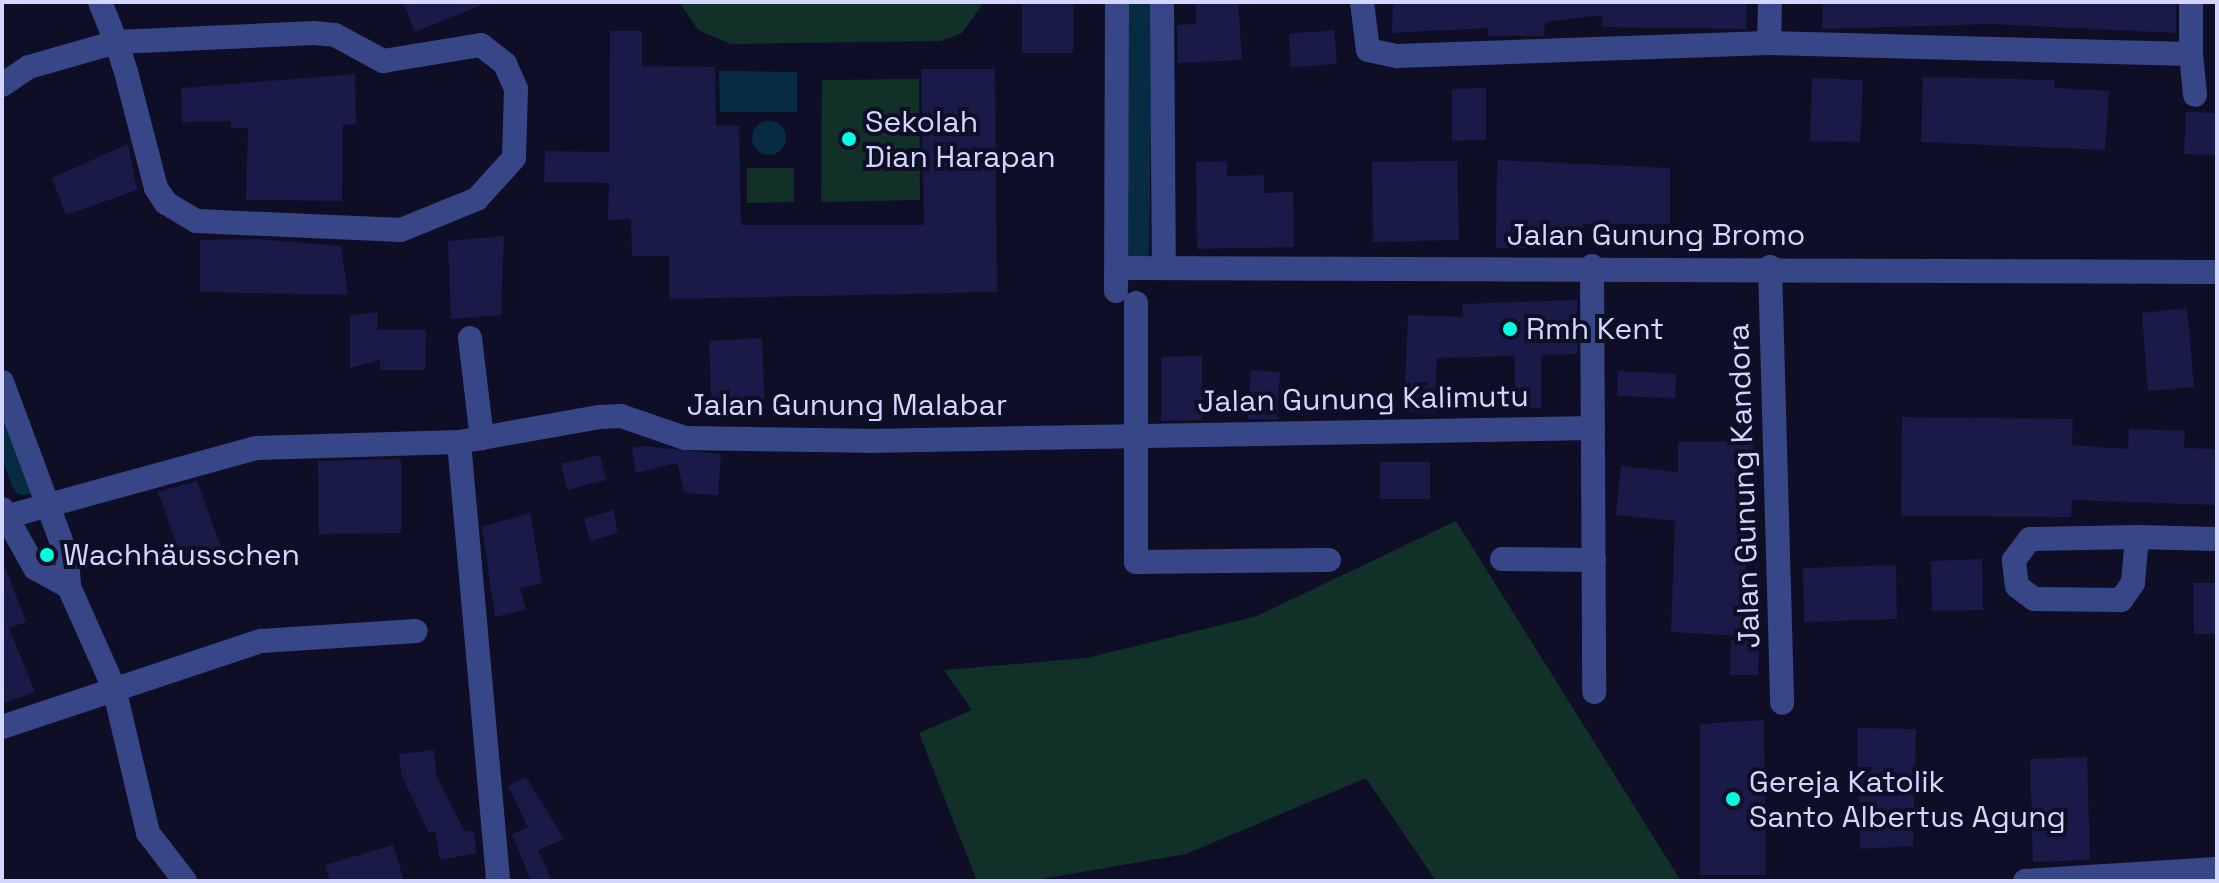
<!DOCTYPE html>
<meta charset="utf-8">
<style>
body{margin:0}
#map{position:relative;width:2219px;height:883px;overflow:hidden;background:#0e0f26;font-family:"Space Grotesk",sans-serif}
div>[style]{position:absolute}
[style*='--x']{left:calc(var(--x)*1px);top:calc(var(--y)*1px);width:calc(var(--w)*1px);rotate:calc(var(--a)*1deg)}
.green>*{inset:0;background:#113028}
.water>*{inset:0;background:#082b44}
.round{border-radius:50%}
.canal>*{height:24px;margin:-12px;padding:0 12px;transform-origin:12px;border-radius:12px;background:#082b44}
.building>*{inset:0;background:#191a47}
.minor>*{height:24px;margin:-12px;padding:0 12px;transform-origin:12px;border-radius:12px;background:#374686}
.dots>*{width:22px;height:22px;translate:-50% -50%;box-sizing:border-box;border:4px solid #0e0f26;border-radius:50%}
span{translate:-50% -50%;white-space:nowrap;text-align:center;line-height:1.15;-webkit-text-stroke:8px #0e0f26;paint-order:stroke}
.poi-label{font-size:30px;color:#d3d7ff}
.left{translate:0 -50%;text-align:left}
.street-label{font-size:30px;color:#d3d7ff}
.frame{position:absolute;inset:0;border:4px solid #d3d7ff;pointer-events:none}
</style>
<div id="map">
<div class="green">
<div style="clip-path:polygon(679px 2px,984px 2px,962px 33px,941px 41px,731px 44px,698px 30px)"></div>
<div style="clip-path:polygon(919px 79px,920px 200px,821px 202px,822px 80px)"></div>
<div style="clip-path:polygon(747px 168px,794px 168px,794px 202px,747px 203px)"></div>
<div style="clip-path:polygon(1456px 521px,1681px 881px,1436px 881px,1366px 778px,1186px 854px,1030px 881px,977px 881px,919px 733px,972px 710px,944px 670px,1087px 658px,1257px 616px)"></div>
</div>
<div class="water">
<div style="clip-path:polygon(719px 71px,797px 72px,797px 112px,720px 112px)"></div>
<div class="round" style="left:752px;top:121px;width:34px;height:34px"></div>
</div>
<div class="canal">
<div style="--x:1137;--y:251;--w:249;--a:-89.1"></div>
<div style="--x:2;--y:424;--w:63;--a:69.6"></div>
</div>
<div class="building">
<div style="clip-path:polygon(403px 2px,486px 2px,487px 3px,415px 32px)"></div>
<div style="clip-path:polygon(1022px 2px,1073px 2px,1073px 53px,1022px 53px)"></div>
<div style="clip-path:polygon(1196px 2px,1238px 2px,1242px 60px,1178px 63px,1177px 25px,1196px 24px)"></div>
<div style="clip-path:polygon(1393px 2px,1747px 2px,1746px 29px,1603px 27px,1602px 15px,1545px 22px,1544px 36px,1488px 36px,1488px 28px,1392px 33px)"></div>
<div style="clip-path:polygon(1823px 2px,2176px 2px,2176px 33px,1991px 24px,1822px 29px)"></div>
<div style="clip-path:polygon(1334px 30px,1337px 64px,1291px 67px,1289px 34px)"></div>
<div style="clip-path:polygon(610px 31px,642px 31px,642px 66px,715px 67px,716px 125px,739px 126px,741px 225px,924px 225px,921px 69px,995px 69px,997px 292px,669px 299px,669px 256px,632px 256px,631px 219px,608px 220px,609px 183px,544px 182px,545px 151px,609px 152px)"></div>
<div style="clip-path:polygon(355px 74px,356px 124px,343px 125px,342px 201px,246px 200px,248px 128px,231px 128px,231px 121px,182px 122px,181px 88px)"></div>
<div style="clip-path:polygon(1923px 77px,2055px 80px,2055px 88px,2109px 91px,2105px 150px,1921px 142px)"></div>
<div style="clip-path:polygon(1812px 78px,1863px 80px,1860px 142px,1810px 141px)"></div>
<div style="clip-path:polygon(1486px 88px,1486px 140px,1452px 141px,1452px 89px)"></div>
<div style="clip-path:polygon(2186px 112px,2217px 113px,2217px 155px,2184px 154px)"></div>
<div style="clip-path:polygon(128px 144px,137px 190px,66px 215px,52px 178px)"></div>
<div style="clip-path:polygon(1497px 160px,1670px 168px,1670px 224px,1583px 224px,1582px 248px,1496px 248px)"></div>
<div style="clip-path:polygon(1227px 161px,1227px 176px,1264px 175px,1264px 193px,1293px 192px,1294px 247px,1197px 249px,1196px 162px)"></div>
<div style="clip-path:polygon(1419px 161px,1457px 161px,1459px 240px,1373px 242px,1372px 162px)"></div>
<div style="clip-path:polygon(504px 236px,501px 315px,451px 319px,448px 241px)"></div>
<div style="clip-path:polygon(256px 239px,341px 246px,348px 295px,200px 292px,200px 240px)"></div>
<div style="clip-path:polygon(1577px 300px,1577px 354px,1541px 355px,1541px 408px,1515px 409px,1515px 356px,1437px 358px,1434px 413px,1404px 412px,1408px 315px,1463px 317px,1463px 304px)"></div>
<div style="clip-path:polygon(2187px 308px,2194px 387px,2148px 391px,2142px 313px)"></div>
<div style="clip-path:polygon(378px 312px,377px 330px,426px 330px,425px 370px,380px 370px,380px 360px,350px 368px,350px 316px)"></div>
<div style="clip-path:polygon(762px 338px,765px 414px,712px 416px,709px 341px)"></div>
<div style="clip-path:polygon(1202px 356px,1202px 420px,1161px 421px,1161px 357px)"></div>
<div style="clip-path:polygon(1251px 370px,1280px 372px,1277px 419px,1248px 419px)"></div>
<div style="clip-path:polygon(1618px 371px,1676px 374px,1675px 398px,1617px 396px)"></div>
<div style="clip-path:polygon(1902px 417px,2073px 419px,2072px 445px,2128px 449px,2129px 429px,2185px 431px,2184px 448px,2217px 449px,2217px 505px,2072px 500px,2071px 517px,1901px 516px)"></div>
<div style="clip-path:polygon(1754px 441px,1742px 636px,1671px 632px,1675px 521px,1616px 515px,1621px 466px,1678px 472px,1678px 442px)"></div>
<div style="clip-path:polygon(644px 446px,721px 454px,718px 495px,685px 493px,677px 463px,636px 473px,632px 448px)"></div>
<div style="clip-path:polygon(600px 455px,606px 480px,567px 490px,561px 464px)"></div>
<div style="clip-path:polygon(401px 459px,401px 533px,319px 534px,318px 461px)"></div>
<div style="clip-path:polygon(1380px 462px,1430px 462px,1430px 499px,1380px 499px)"></div>
<div style="clip-path:polygon(197px 481px,223px 552px,184px 565px,158px 492px)"></div>
<div style="clip-path:polygon(613px 510px,618px 533px,590px 541px,584px 519px)"></div>
<div style="clip-path:polygon(530px 513px,542px 583px,520px 588px,526px 609px,495px 617px,482px 527px)"></div>
<div style="clip-path:polygon(2px 559px,26px 622px,9px 628px,35px 692px,2px 704px)"></div>
<div style="clip-path:polygon(1982px 559px,1983px 610px,1932px 611px,1931px 561px)"></div>
<div style="clip-path:polygon(1896px 565px,1897px 619px,1804px 622px,1803px 568px)"></div>
<div style="clip-path:polygon(2193px 583px,2217px 583px,2217px 634px,2194px 634px)"></div>
<div style="clip-path:polygon(1731px 640px,1759px 640px,1758px 675px,1730px 675px)"></div>
<div style="clip-path:polygon(1764px 720px,1766px 875px,1700px 875px,1700px 724px)"></div>
<div style="clip-path:polygon(1857px 728px,1916px 729px,1913px 846px,1860px 849px)"></div>
<div style="clip-path:polygon(434px 750px,437px 778px,465px 832px,473px 830px,477px 853px,440px 860px,435px 831px,429px 833px,401px 774px,399px 754px)"></div>
<div style="clip-path:polygon(2087px 757px,2090px 860px,2033px 862px,2030px 759px)"></div>
<div style="clip-path:polygon(526px 777px,564px 839px,538px 850px,552px 881px,531px 881px,512px 834px,528px 827px,508px 786px)"></div>
<div style="clip-path:polygon(393px 845px,404px 881px,330px 881px,325px 865px)"></div>
</div>
<div class="minor">
<div style="--x:1162;--y:2;--w:265;--a:89.6"></div>
<div style="--x:1362;--y:2;--w:48;--a:82.9"></div>
<div style="--x:1368;--y:50;--w:30;--a:12"></div>
<div style="--x:1397;--y:56;--w:372;--a:-2"></div>
<div style="--x:1769;--y:43;--w:422;--a:1.5"></div>
<div style="--x:2191;--y:54;--w:52;--a:-90"></div>
<div style="--x:1769;--y:43;--w:41;--a:-88.6"></div>
<div style="--x:2191;--y:54;--w:41;--a:84.4"></div>
<div style="--x:2;--y:85;--w:32;--a:-34"></div>
<div style="--x:29;--y:67;--w:91;--a:-16"></div>
<div style="--x:116;--y:42;--w:198;--a:-2.6"></div>
<div style="--x:314;--y:33;--w:21;--a:5"></div>
<div style="--x:335;--y:35;--w:55;--a:28.4"></div>
<div style="--x:383;--y:61;--w:99;--a:-9.3"></div>
<div style="--x:481;--y:45;--w:31;--a:38"></div>
<div style="--x:505;--y:64;--w:27;--a:66"></div>
<div style="--x:516;--y:89;--w:69;--a:91.7"></div>
<div style="--x:514;--y:158;--w:55;--a:132.1"></div>
<div style="--x:477;--y:199;--w:82;--a:157.8"></div>
<div style="--x:401;--y:230;--w:205;--a:-177.5"></div>
<div style="--x:196;--y:221;--w:35;--a:-149"></div>
<div style="--x:166;--y:203;--w:18;--a:-124"></div>
<div style="--x:156;--y:188;--w:120;--a:-104.5"></div>
<div style="--x:126;--y:72;--w:32;--a:-108"></div>
<div style="--x:116;--y:42;--w:43;--a:-111.8"></div>
<div style="--x:1592;--y:266;--w:426;--a:89.7"></div>
<div style="--x:1770;--y:267;--w:436;--a:88.4"></div>
<div style="--x:1117;--y:268;--w:1100;--a:0.21"></div>
<div style="--x:1116;--y:291;--w:289;--a:-89.8"></div>
<div style="--x:1136;--y:303;--w:259;--a:90"></div>
<div style="--x:1136;--y:562;--w:193;--a:-0.6"></div>
<div style="--x:470;--y:338;--w:101;--a:83.2"></div>
<div style="--x:2;--y:382;--w:187;--a:69.6"></div>
<div style="--x:67;--y:557;--w:30;--a:86"></div>
<div style="--x:69;--y:587;--w:111;--a:66"></div>
<div style="--x:114;--y:688;--w:149;--a:76.8"></div>
<div style="--x:148;--y:833;--w:61;--a:52.4"></div>
<div style="--x:459;--y:442;--w:441;--a:84.9"></div>
<div style="--x:2;--y:509;--w:68;--a:60.8"></div>
<div style="--x:35;--y:568;--w:39;--a:29"></div>
<div style="--x:2;--y:518;--w:264;--a:-15.4"></div>
<div style="--x:257;--y:448;--w:202;--a:-1.7"></div>
<div style="--x:459;--y:442;--w:143;--a:-10.1"></div>
<div style="--x:600;--y:417;--w:21;--a:-3"></div>
<div style="--x:621;--y:416;--w:68;--a:19"></div>
<div style="--x:685;--y:438;--w:181;--a:0.9"></div>
<div style="--x:866;--y:441;--w:727;--a:-1.02"></div>
<div style="--x:2137;--y:537;--w:46;--a:95"></div>
<div style="--x:2133;--y:583;--w:21;--a:125"></div>
<div style="--x:2121;--y:600;--w:87;--a:-179.3"></div>
<div style="--x:2034;--y:599;--w:21;--a:-143"></div>
<div style="--x:2017;--y:586;--w:26;--a:-97"></div>
<div style="--x:2014;--y:560;--w:26;--a:-53"></div>
<div style="--x:2030;--y:539;--w:107;--a:-1.1"></div>
<div style="--x:2137;--y:537;--w:80;--a:1.4"></div>
<div style="--x:1502;--y:559;--w:92;--a:0.6"></div>
<div style="--x:2;--y:727;--w:273;--a:-18.4"></div>
<div style="--x:261;--y:641;--w:155;--a:-3.7"></div>
<div style="--x:2025;--y:881;--w:192;--a:-3.6"></div>
</div>
<div class="dots">
<div style="left:849px;top:139px;background:#00fee0"></div>
<div style="left:1510px;top:329px;background:#00fee0"></div>
<div style="left:47px;top:555px;background:#00fee0"></div>
<div style="left:1733px;top:799px;background:#00fee0"></div>
</div>
<div class="poi-label">
<span class="left" style="left:865px;top:139px">Sekolah<br>Dian Harapan</span>
<span class="left" style="left:1526px;top:329px">Rmh Kent</span>
<span class="left" style="left:63px;top:555px">Wachhäusschen</span>
<span class="left" style="left:1749px;top:799px">Gereja Katolik<br>Santo Albertus Agung</span>
</div>
<div class="street-label">
<span style="left:1656px;top:235px">Jalan Gunung Bromo</span>
<span style="left:1363px;top:399px;rotate:-1deg">Jalan Gunung Kalimutu</span>
<span style="left:847px;top:405px">Jalan Gunung Malabar</span>
<span style="left:1744px;top:486px;rotate:-92deg">Jalan Gunung Kandora</span>
</div>
<div class="frame"></div>
</div>
